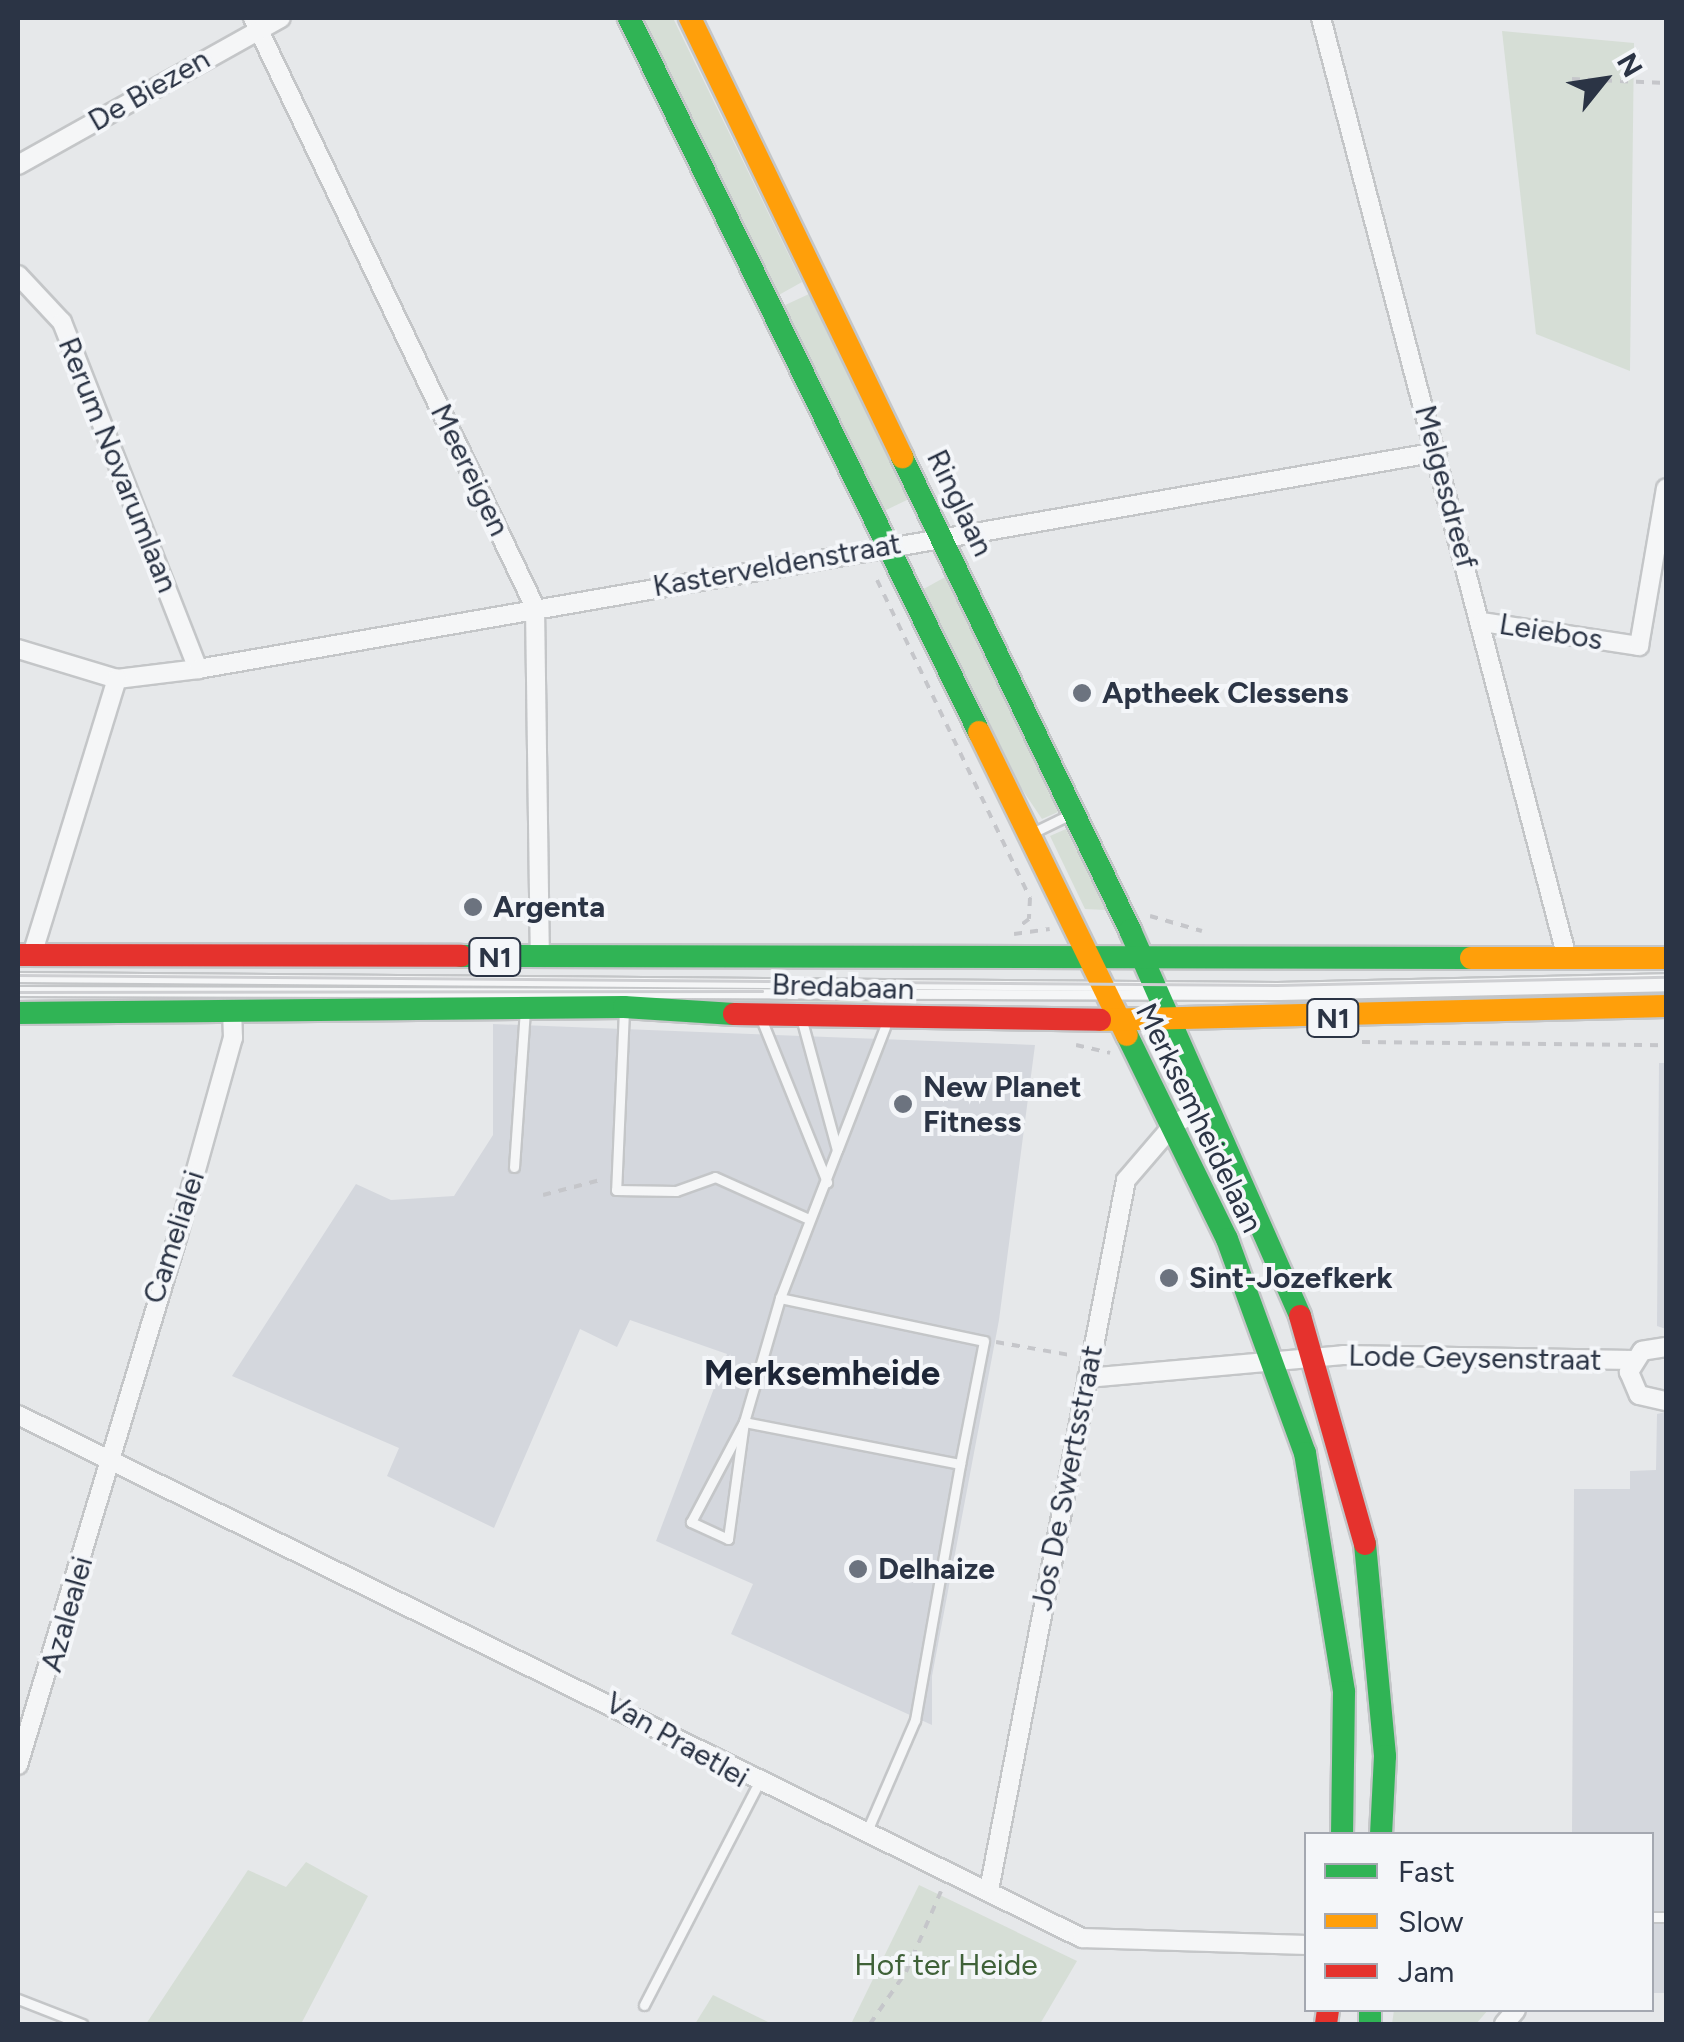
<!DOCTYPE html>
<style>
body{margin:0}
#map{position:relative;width:1684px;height:2042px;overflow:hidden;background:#e6e8ea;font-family:Figtree,sans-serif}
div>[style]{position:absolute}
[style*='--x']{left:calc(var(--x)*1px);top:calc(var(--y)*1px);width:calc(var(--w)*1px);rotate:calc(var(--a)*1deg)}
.built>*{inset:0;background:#d4d7dd}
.green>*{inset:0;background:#d6ded6}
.path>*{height:4px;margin-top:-2px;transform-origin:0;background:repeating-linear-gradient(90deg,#c5c6ca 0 8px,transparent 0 16px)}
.roads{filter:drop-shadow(2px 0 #c4c6c8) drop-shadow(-2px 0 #c4c6c8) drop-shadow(0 2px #c4c6c8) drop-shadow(0 -2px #c4c6c8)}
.lane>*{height:9px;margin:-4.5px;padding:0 4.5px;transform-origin:4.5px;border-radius:4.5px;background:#f5f6f7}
.street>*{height:18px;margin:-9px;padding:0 9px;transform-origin:9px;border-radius:9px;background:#f5f6f7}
.fast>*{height:22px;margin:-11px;padding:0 11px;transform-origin:11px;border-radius:11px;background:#30b455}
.slow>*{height:22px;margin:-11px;padding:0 11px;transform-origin:11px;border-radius:11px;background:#ff9f0a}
.jam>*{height:22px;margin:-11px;padding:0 11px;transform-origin:11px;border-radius:11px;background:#e5322d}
.tram>*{height:2.5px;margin:-1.25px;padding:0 1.25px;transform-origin:1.25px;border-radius:1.25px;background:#cecfd2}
.dots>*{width:28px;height:28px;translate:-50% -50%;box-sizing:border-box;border:5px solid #f4f6f9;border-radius:50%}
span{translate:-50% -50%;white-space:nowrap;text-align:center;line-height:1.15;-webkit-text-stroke:8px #f4f6f9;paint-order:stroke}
.shield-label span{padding:2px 8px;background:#f4f6f9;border:2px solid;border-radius:8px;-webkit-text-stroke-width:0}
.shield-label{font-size:28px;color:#2b3445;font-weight:700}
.street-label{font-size:30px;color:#2b3445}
.poi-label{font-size:30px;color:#2b3445;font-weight:700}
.left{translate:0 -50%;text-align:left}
.park-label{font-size:30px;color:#3f6138}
.quarter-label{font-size:35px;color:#1d2536;font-weight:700}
.frame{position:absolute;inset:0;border:20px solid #2b3445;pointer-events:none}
.legend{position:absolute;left:1304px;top:1832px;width:350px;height:180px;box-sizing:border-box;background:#f4f6f9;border:2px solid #a4a8b1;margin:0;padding:12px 18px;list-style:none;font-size:30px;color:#2b3445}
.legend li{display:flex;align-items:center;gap:20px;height:50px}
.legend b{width:50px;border:2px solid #a4a8b1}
.north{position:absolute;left:1554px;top:30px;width:100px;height:100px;-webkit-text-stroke:8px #f4f6f9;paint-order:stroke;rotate:60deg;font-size:28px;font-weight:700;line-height:40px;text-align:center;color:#2b3445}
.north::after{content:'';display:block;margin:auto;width:35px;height:45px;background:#2b3445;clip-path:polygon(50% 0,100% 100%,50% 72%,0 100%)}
</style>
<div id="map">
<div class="built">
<div style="clip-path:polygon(493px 1024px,1035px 1045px,999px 1320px,932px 1676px,932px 1725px,731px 1634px,753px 1584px,656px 1541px,727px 1354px,630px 1320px,617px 1347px,580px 1329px,494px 1528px,387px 1476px,399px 1448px,232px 1376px,356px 1184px,391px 1200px,454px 1196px,493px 1135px)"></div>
<div style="clip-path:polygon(1659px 1063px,1666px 1063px,1666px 1329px,1657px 1326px)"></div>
<div style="clip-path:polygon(1666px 1412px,1666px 1993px,1652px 1993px,1652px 1834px,1572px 1834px,1574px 1489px,1630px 1489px,1630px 1471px,1656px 1470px,1657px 1414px)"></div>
</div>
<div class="green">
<div style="clip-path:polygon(642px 18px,673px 18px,802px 282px,777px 296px)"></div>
<div style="clip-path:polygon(1502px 31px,1634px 43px,1630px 371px,1536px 334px)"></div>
<div style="clip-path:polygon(809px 294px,909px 499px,882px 512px,781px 307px)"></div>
<div style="clip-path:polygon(947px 576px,1058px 812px,1042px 819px,997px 752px,920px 591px)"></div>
<div style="clip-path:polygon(1066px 829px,1106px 910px,1085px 909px,1050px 836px)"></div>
<div style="clip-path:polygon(926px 996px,824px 1010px,700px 999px)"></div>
<div style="clip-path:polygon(306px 1862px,368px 1896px,301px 2024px,146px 2024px,248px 1870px,286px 1887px)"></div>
<div style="clip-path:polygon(919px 1885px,1077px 1961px,1040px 2024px,851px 2024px)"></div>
<div style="clip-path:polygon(713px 1995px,772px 2024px,695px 2024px)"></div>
<div style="clip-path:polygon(1394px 2010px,1488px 2010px,1476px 2024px,1392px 2024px)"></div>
</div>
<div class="path">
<div style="--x:1572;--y:79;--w:94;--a:2.4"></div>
<div style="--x:877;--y:580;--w:353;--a:64.3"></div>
<div style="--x:1030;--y:898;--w:21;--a:93"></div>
<div style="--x:1029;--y:919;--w:15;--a:143"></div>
<div style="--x:1150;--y:916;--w:54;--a:16.1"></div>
<div style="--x:1014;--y:934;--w:36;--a:-8"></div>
<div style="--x:1362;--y:1042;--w:304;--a:0.6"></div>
<div style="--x:1076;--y:1045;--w:35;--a:13"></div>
<div style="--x:543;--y:1195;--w:63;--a:-14.7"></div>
<div style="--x:996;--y:1342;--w:80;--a:10"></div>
<div style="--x:870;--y:2024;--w:63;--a:-55.3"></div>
<div style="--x:906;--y:1972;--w:88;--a:-66.6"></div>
</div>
<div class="roads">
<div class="lane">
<div style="--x:1034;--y:832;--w:39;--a:-26"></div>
<div style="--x:18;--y:977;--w:1259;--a:0.46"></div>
<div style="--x:1277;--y:987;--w:389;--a:-1.3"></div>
<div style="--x:18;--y:991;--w:1261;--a:0.18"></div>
<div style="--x:1279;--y:995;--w:387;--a:-1.3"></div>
<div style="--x:624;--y:1010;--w:180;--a:92.5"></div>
<div style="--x:616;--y:1190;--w:60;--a:1"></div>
<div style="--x:676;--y:1191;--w:41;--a:-19.7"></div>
<div style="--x:715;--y:1177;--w:103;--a:24.1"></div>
<div style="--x:762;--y:1021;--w:174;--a:68"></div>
<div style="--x:838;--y:1148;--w:130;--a:-68.8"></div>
<div style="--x:514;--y:1167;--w:157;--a:-86"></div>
<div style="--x:780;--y:1298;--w:208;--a:11.9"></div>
<div style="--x:984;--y:1341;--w:125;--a:101"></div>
<div style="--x:960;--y:1464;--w:220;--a:-169"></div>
<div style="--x:744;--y:1422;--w:118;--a:97.8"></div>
<div style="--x:728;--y:1539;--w:41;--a:-155.3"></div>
<div style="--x:691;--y:1522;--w:113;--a:-62.1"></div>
<div style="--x:744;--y:1422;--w:129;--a:-73.8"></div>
<div style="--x:780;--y:1298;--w:159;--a:-68.9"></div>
<div style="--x:837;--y:1150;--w:130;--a:-105.2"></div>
<div style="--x:867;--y:1831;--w:121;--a:-66.6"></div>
<div style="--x:915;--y:1720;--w:260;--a:-80"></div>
<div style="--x:1652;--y:1917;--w:14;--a:0"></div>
<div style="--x:18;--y:1999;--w:69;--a:21.3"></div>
<div style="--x:644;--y:2005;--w:246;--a:-62.7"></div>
</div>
<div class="street">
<div style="--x:253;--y:18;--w:653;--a:64.42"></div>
<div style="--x:535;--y:607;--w:350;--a:89.2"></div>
<div style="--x:1321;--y:18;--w:972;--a:75.33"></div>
<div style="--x:18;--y:165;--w:301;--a:-29.2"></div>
<div style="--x:18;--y:275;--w:64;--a:46.9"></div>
<div style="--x:62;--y:322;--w:373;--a:68.6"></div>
<div style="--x:1482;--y:622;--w:159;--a:8.7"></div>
<div style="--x:1639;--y:646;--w:160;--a:-80.3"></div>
<div style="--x:18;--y:649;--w:103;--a:16.9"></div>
<div style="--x:117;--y:679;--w:82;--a:-7"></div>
<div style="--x:198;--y:669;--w:1258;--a:-9.93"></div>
<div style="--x:32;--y:955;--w:289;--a:-72.9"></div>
<div style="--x:1666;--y:1347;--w:24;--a:171"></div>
<div style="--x:1642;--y:1351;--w:25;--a:122"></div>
<div style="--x:1629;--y:1372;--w:25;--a:67"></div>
<div style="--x:1639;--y:1395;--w:28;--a:13"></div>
<div style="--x:1087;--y:1378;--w:257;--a:-5.1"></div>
<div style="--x:1343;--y:1355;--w:290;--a:1"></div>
<div style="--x:18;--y:1415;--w:1186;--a:26.18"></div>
<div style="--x:1082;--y:1938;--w:224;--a:1.8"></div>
<div style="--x:18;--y:1765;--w:550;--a:-73.21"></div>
<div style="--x:177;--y:1238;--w:208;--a:-74.4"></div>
<div style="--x:233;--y:1038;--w:25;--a:-92"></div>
<div style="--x:989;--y:1890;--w:723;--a:-79.08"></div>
<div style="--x:1126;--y:1180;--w:74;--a:-49.4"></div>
<div style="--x:1174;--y:1124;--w:38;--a:-28"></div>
<div style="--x:1504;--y:2024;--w:18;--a:-49"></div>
</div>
<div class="fast">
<div style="--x:629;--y:18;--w:795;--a:63.89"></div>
<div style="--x:902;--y:457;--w:525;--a:64.26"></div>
<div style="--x:1130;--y:930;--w:422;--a:66.2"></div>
<div style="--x:461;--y:956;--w:1010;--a:0.11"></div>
<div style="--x:18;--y:1013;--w:606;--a:-0.57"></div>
<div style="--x:624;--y:1007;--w:110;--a:3.6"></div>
<div style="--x:1127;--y:1035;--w:227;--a:63.9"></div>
<div style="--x:1227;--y:1239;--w:228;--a:70"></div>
<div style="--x:1305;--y:1453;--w:242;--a:80.7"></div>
<div style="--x:1344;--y:1692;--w:142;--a:90.8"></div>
<div style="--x:1365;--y:1544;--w:213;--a:84.6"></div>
<div style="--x:1385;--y:1756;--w:78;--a:92.9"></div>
<div style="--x:1370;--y:2010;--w:14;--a:90"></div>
</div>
<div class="slow">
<div style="--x:690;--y:18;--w:488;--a:64.2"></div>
<div style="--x:979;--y:732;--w:337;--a:64"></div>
<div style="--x:1471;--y:958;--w:195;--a:0"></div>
<div style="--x:1100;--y:1020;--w:566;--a:-1.42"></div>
</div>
<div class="jam">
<div style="--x:18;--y:955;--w:443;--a:0.1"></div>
<div style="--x:734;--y:1014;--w:366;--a:0.9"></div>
<div style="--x:1300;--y:1316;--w:237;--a:74.1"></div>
<div style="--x:1326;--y:2024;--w:14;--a:-82"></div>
</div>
</div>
<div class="tram">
<div style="--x:18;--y:975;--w:1259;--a:0.46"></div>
<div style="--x:1277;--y:985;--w:389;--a:-1.2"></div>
<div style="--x:18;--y:992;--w:744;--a:-0.08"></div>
</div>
<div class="dots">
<div style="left:1082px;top:693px;background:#6c737f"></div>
<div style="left:473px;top:907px;background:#6c737f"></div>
<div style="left:903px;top:1104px;background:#6c737f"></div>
<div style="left:1169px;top:1278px;background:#6c737f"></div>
<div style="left:858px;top:1569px;background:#6c737f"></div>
</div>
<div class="shield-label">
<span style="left:495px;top:957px">N1</span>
<span style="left:1333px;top:1018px">N1</span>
</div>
<div class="street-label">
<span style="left:149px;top:90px;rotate:-30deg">De Biezen</span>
<span style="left:118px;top:465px;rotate:68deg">Rerum Novarumlaan</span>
<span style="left:470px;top:470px;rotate:64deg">Meereigen</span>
<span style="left:1446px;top:487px;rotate:75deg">Melgesdreef</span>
<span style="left:960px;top:503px;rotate:64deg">Ringlaan</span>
<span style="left:777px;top:565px;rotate:-10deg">Kasterveldenstraat</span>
<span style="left:1551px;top:632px;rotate:9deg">Leiebos</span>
<span style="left:843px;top:987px;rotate:2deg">Bredabaan</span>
<span style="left:1199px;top:1118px;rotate:64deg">Merksemheidelaan</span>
<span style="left:174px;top:1237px;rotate:-72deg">Camelialei</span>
<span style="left:1475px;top:1358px;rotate:1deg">Lode Geysenstraat</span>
<span style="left:1067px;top:1478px;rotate:-79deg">Jos De Swertsstraat</span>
<span style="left:67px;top:1614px;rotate:-74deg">Azalealei</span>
<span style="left:677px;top:1740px;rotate:30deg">Van Praetlei</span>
</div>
<div class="poi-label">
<span class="left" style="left:1102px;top:693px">Aptheek Clessens</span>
<span class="left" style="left:493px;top:907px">Argenta</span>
<span class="left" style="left:923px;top:1104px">New Planet<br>Fitness</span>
<span class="left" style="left:1189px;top:1278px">Sint-Jozefkerk</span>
<span class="left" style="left:878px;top:1569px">Delhaize</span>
</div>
<div class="park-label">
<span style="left:946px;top:1965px">Hof ter Heide</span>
</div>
<div class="quarter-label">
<span style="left:822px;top:1373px">Merksemheide</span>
</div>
<div class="frame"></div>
<ul class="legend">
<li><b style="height:12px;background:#30b455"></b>Fast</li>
<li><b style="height:12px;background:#ff9f0a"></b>Slow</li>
<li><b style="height:12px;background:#e5322d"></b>Jam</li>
</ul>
<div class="north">N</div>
</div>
